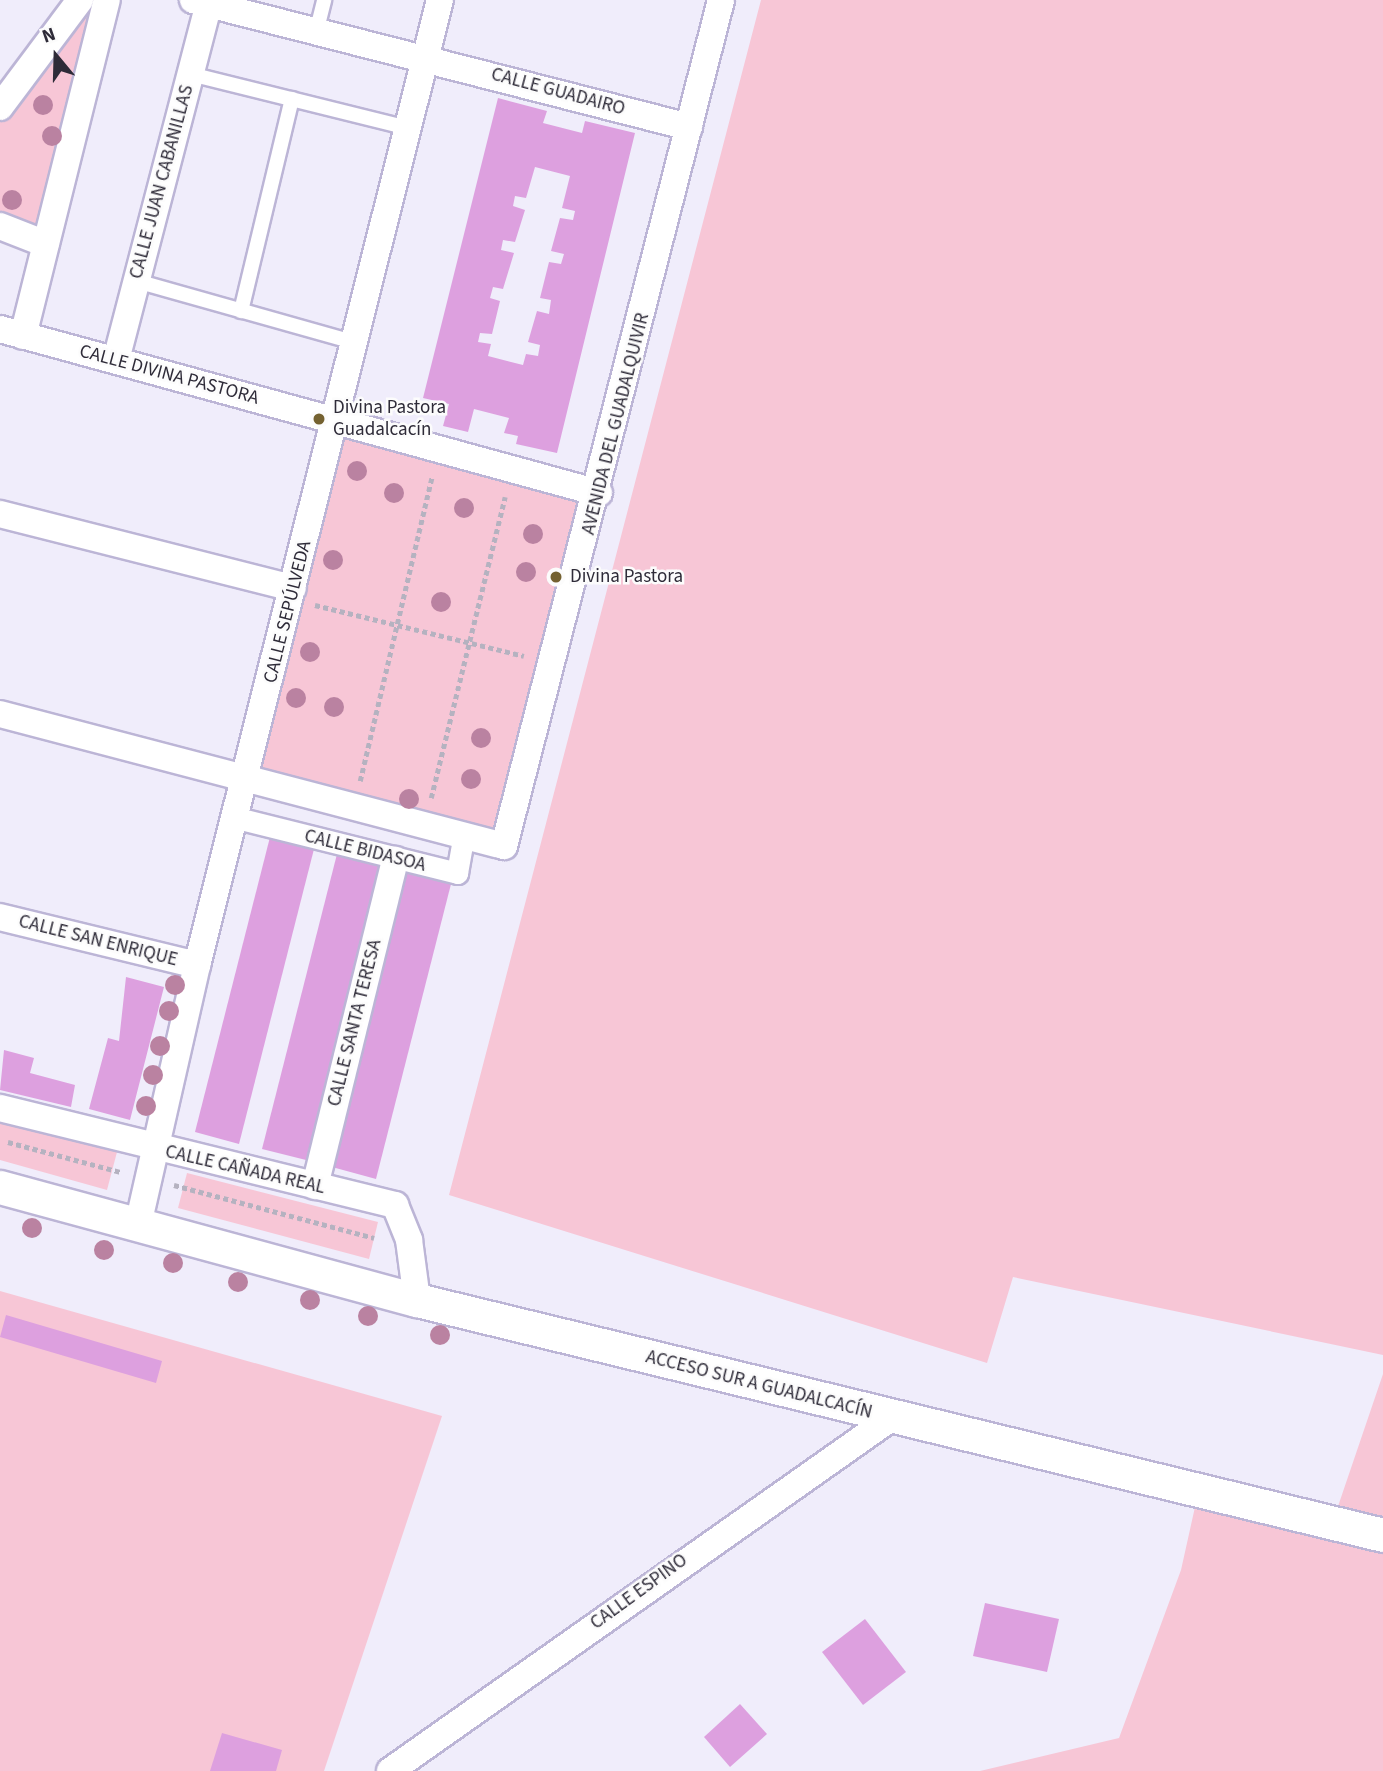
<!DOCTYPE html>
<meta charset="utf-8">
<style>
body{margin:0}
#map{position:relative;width:1383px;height:1771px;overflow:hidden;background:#f0edfb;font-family:"Source Sans 3",sans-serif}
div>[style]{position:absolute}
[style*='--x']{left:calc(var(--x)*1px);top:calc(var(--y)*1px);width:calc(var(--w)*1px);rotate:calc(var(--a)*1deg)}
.green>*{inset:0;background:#f7c6d6}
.building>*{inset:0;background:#dda0df}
.path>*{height:4.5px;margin-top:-2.25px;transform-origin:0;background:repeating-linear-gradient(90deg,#b5b2c0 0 5px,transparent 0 8.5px)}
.roads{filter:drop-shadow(2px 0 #bcb5d6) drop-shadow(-2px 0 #bcb5d6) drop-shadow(0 2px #bcb5d6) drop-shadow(0 -2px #bcb5d6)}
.service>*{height:14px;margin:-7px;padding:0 7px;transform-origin:7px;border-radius:7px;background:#fff}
.pedestrian>*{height:21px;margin:-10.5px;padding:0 10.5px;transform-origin:10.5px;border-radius:10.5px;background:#fff}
.minor>*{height:26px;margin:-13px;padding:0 13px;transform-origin:13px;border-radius:13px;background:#fff}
.tertiary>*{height:33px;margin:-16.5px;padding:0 16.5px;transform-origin:16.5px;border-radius:16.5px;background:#fff}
.trees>*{width:20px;height:20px;margin:-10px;border-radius:50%;background:#ba82a1}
.dots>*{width:19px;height:19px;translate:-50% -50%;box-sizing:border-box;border:4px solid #fcfcfc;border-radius:50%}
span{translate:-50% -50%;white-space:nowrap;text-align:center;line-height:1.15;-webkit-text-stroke:5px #fcfcfc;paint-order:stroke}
.street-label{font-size:19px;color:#2e2b38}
.poi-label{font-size:19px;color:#2e2b38}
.left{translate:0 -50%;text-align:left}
.north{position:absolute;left:21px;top:21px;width:70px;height:70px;-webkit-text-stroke:5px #fcfcfc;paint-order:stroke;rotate:341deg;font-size:19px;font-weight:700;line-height:28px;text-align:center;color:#2e2b38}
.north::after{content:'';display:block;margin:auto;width:24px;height:32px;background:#2e2b38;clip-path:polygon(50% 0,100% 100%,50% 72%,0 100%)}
</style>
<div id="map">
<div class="green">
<div style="clip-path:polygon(80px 0,107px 0,46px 244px,0 226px,0 107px)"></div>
<div style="clip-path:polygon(761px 0,1383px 0,1383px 1355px,1013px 1277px,987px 1363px,449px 1195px)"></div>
<div style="clip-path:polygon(338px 420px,599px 493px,504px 846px,248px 779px)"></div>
<div style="clip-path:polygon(0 1123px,117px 1152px,107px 1190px,0 1160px)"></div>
<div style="clip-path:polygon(187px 1173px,378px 1222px,369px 1259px,178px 1208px)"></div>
<div style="clip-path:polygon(0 1291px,442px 1416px,324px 1771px,0 1771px)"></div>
<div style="clip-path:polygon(1383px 1374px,1383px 1771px,980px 1771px,1119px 1738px,1181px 1570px,1197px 1498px,1333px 1521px)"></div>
</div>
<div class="building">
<div style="clip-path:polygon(evenodd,498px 98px,547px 111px,543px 123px,582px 133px,585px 121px,635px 133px,557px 453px,516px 444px,518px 436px,504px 433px,509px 418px,474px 409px,468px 432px,443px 426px,449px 404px,423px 398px,498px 98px,535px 167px,570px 176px,562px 208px,575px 211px,573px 220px,560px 218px,551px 251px,564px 254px,561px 264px,549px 262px,540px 298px,551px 300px,549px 314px,537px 311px,528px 342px,540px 345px,538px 356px,526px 354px,523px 365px,488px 356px,491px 344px,478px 342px,480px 333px,492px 334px,500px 301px,490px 298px,493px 287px,503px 289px,514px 253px,501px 250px,503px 240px,515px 242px,525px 210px,513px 206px,515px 196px,526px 198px,535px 167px)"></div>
<div style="clip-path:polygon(270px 837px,314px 849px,239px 1144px,195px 1132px)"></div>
<div style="clip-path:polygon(337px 854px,381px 866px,306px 1160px,262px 1149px)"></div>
<div style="clip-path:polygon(407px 872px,451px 884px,376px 1179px,332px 1167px)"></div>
<div style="clip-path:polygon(126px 977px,164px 987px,130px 1120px,89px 1109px,108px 1038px,119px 1041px)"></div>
<div style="clip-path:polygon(4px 1050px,34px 1058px,30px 1073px,75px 1085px,71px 1107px,0 1090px)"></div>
<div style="clip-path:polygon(6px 1315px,162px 1361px,156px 1383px,0 1337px)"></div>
<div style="clip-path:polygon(985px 1603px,1059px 1619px,1047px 1672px,973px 1656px)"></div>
<div style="clip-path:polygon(865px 1619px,906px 1672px,863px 1705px,822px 1652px)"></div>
<div style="clip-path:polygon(740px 1704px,767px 1734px,730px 1767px,704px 1737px)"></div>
<div style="clip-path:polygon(222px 1733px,282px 1750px,276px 1771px,210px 1771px)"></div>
</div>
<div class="path">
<div style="--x:315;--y:605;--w:215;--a:13.7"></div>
<div style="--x:360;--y:781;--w:313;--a:-76.7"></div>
<div style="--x:431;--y:798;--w:310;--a:-76.2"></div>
<div style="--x:8;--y:1142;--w:117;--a:14.9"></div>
<div style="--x:174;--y:1185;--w:207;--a:14.8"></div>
</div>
<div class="roads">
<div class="service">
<div style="--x:317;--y:29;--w:30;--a:-76"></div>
<div style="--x:190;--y:74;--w:225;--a:13.9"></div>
<div style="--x:136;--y:281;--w:230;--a:15.7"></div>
<div style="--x:241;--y:311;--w:218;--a:-76.5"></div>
</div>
<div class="pedestrian">
<div style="--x:237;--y:818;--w:227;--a:14"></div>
<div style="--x:457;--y:873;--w:39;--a:-80"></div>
</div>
<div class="minor">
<div style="--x:193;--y:0;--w:512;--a:14.36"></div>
<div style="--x:0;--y:107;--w:134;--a:-53.2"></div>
<div style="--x:0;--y:226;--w:49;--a:21.4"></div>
<div style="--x:0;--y:329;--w:621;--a:15.31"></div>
<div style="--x:23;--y:336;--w:346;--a:-76"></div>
<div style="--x:116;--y:360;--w:372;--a:-75.4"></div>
<div style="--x:0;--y:514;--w:302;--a:14.2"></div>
<div style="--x:0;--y:714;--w:521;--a:14.68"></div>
<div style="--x:504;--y:846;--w:873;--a:-75.61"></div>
<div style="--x:0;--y:917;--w:203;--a:13.7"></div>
<div style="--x:0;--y:1108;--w:407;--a:13.8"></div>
<div style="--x:395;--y:1205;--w:38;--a:68"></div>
<div style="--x:409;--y:1240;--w:61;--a:82.4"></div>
<div style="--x:315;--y:1186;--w:336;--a:-76.2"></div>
<div style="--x:138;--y:1225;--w:267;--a:-77.2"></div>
<div style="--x:197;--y:965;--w:995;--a:-75.87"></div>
<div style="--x:390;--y:1771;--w:613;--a:-35.17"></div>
</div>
<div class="tertiary">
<div style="--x:0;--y:1187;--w:432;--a:15.2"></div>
<div style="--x:417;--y:1300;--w:994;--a:13.67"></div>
</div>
</div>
<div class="trees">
<div style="left:43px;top:105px"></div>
<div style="left:52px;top:136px"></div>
<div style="left:12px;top:200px"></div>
<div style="left:357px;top:471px"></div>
<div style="left:394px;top:493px"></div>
<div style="left:464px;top:508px"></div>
<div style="left:533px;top:534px"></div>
<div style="left:333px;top:560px"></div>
<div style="left:526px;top:572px"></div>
<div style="left:441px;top:602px"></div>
<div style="left:310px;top:652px"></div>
<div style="left:296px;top:698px"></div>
<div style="left:334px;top:707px"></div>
<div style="left:481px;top:738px"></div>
<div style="left:471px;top:779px"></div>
<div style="left:409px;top:799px"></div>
<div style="left:175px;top:985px"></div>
<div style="left:169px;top:1011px"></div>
<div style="left:160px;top:1046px"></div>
<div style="left:153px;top:1075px"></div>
<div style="left:146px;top:1106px"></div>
<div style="left:32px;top:1228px"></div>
<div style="left:104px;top:1250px"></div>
<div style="left:173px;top:1263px"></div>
<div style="left:238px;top:1282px"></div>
<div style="left:310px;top:1300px"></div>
<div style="left:368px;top:1316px"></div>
<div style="left:440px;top:1335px"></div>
</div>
<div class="dots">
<div style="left:319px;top:419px;background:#746130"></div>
<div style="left:556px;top:577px;background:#746130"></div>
</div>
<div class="street-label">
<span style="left:558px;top:92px;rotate:15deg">CALLE GUADAIRO</span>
<span style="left:162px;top:182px;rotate:-75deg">CALLE JUAN CABANILLAS</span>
<span style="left:169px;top:375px;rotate:15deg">CALLE DIVINA PASTORA</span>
<span style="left:616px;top:424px;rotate:-76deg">AVENIDA DEL GUADALQUIVIR</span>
<span style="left:288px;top:612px;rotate:-76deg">CALLE SEPÚLVEDA</span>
<span style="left:365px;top:851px;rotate:14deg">CALLE BIDASOA</span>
<span style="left:98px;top:941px;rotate:14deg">CALLE SAN ENRIQUE</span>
<span style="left:355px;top:1023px;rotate:-76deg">CALLE SANTA TERESA</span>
<span style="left:245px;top:1170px;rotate:13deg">CALLE CAÑADA REAL</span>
<span style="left:759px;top:1385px;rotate:14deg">ACCESO SUR A GUADALCACÍN</span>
<span style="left:639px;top:1592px;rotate:-36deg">CALLE ESPINO</span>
</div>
<div class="poi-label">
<span class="left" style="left:333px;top:419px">Divina Pastora<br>Guadalcacín</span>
<span class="left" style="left:570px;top:577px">Divina Pastora</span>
</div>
<div class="north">N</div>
</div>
